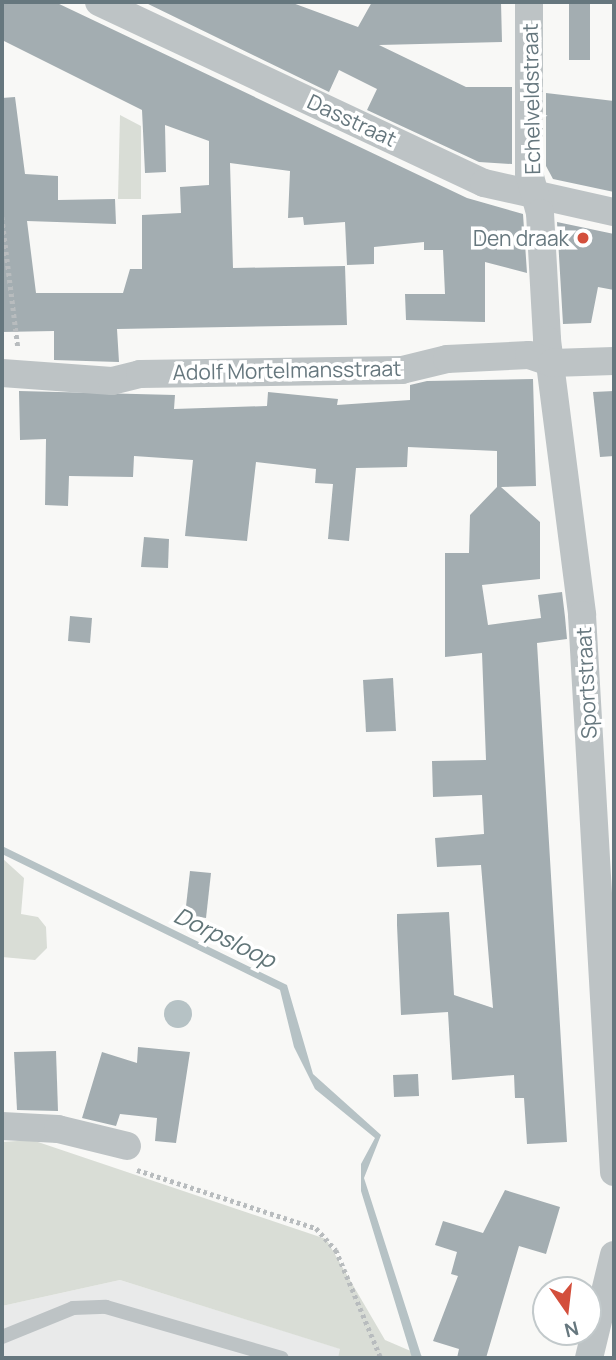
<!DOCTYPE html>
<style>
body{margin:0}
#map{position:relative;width:616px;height:1360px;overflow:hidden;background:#f8f8f6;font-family:Manrope,sans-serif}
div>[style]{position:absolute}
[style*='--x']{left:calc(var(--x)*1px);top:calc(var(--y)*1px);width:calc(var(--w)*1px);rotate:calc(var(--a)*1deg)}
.built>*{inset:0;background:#e9eaea}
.green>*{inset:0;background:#d9ddd6}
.water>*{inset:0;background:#b6c2c5}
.round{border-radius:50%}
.building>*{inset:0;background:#a3adb1}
.path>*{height:4.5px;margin-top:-2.25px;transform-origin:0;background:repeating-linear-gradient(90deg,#b8bcbe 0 3.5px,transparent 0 7px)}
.lane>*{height:14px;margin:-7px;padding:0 7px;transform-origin:7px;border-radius:7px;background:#bdc3c5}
.street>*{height:28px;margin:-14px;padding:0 14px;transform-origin:14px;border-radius:14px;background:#bdc3c5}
.dots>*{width:19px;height:19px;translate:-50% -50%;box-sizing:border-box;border:4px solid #fff;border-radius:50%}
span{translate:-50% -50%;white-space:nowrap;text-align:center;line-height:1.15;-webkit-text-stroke:7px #fff;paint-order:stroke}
.street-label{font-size:21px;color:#66777e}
.poi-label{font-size:21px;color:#66777e}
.right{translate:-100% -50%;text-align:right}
.water-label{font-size:23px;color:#617578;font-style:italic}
.frame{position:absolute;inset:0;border:4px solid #66777e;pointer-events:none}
.north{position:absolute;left:532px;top:1276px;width:70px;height:70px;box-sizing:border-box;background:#fff;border:2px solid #c2c9cb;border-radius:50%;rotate:166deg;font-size:19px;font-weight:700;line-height:28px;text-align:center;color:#66777e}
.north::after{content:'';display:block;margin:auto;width:24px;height:32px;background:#d34f3c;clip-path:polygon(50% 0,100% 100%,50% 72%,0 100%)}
</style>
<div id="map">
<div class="built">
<div style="clip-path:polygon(120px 1280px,341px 1349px,338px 1358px,2px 1358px,2px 1306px)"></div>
</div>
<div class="green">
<div style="clip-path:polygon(120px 115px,141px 126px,141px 199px,118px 199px)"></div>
<div style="clip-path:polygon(2px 858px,24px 878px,21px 914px,38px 917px,46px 927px,47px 948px,35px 960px,2px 957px)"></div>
<div style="clip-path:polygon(32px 1140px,326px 1239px,385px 1340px,427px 1358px,338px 1358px,340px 1349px,120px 1280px,2px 1306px,2px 1142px)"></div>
</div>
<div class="water">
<div style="clip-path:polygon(2px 846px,287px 985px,313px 1074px,381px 1135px,364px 1178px,422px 1358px,412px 1358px,361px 1191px,361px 1164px,375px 1138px,315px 1089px,294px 1047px,280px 990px,2px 854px)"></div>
<div class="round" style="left:164px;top:1000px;width:28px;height:28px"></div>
</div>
<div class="building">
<div style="clip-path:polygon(2px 2px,55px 2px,467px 198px,523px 214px,527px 273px,485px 262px,485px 322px,406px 320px,405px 294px,445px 294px,443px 250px,424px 250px,424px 242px,374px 247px,374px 264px,347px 265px,345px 222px,304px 225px,303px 217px,288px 218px,290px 171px,230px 163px,233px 268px,345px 266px,347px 325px,117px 329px,119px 362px,54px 360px,54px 331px,2px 332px,2px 98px,15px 97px,25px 174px,58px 176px,58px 200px,115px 199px,116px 224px,27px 221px,36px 293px,123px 293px,130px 269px,142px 269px,142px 215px,181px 213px,180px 187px,209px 185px,209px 141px,165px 125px,166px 172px,145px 173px,142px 110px,2px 40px)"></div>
<div style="clip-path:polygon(144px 2px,290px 2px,358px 27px,372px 2px,501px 2px,502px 42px,379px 45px,466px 87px,512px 87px,512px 164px,479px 162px,367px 110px,377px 89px,339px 70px,329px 92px)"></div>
<div style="clip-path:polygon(569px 2px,590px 2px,590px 60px,569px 60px)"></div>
<div style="clip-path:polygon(546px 93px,614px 101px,614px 192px,553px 179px,546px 166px)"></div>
<div style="clip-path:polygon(557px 222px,614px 234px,614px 290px,598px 287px,591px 323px,563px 324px)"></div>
<div style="clip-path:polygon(533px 379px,536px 486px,501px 487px,540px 522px,540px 579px,482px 585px,488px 625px,541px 618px,538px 595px,562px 592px,565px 617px,567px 639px,537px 643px,567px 1142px,527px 1144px,524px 1098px,515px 1098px,514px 1075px,452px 1080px,448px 1012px,401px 1015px,397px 925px,397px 914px,449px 912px,454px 995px,493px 1008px,481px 865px,437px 867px,435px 838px,484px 834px,482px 795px,433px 797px,432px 761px,486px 760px,482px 653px,445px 657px,445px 553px,469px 553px,470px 515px,497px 487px,497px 451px,408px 447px,407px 467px,356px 468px,349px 541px,328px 539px,333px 484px,315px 483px,316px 469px,256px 462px,247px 541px,185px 536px,193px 460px,134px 456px,133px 477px,69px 476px,68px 506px,45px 505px,46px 439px,20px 440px,19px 391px,175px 395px,174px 409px,267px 406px,268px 392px,338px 399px,337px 405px,410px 400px,410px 385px,427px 381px)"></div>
<div style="clip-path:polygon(614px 391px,614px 456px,600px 457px,593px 392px)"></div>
<div style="clip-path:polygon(144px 537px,169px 539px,168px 568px,141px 567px)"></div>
<div style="clip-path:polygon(70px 616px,92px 618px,90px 643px,68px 641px)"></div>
<div style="clip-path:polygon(393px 678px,396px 731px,366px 732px,363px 680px)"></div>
<div style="clip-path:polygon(190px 871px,211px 873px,206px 918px,185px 915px)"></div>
<div style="clip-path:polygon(138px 1047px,190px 1052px,176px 1143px,155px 1141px,157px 1118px,120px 1114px,116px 1126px,82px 1118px,102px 1052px,137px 1063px)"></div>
<div style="clip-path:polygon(56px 1051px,58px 1111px,17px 1110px,14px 1052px)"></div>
<div style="clip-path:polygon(418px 1074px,419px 1096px,394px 1097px,393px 1075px)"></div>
<div style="clip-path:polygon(505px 1190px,560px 1207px,546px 1254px,519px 1246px,486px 1358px,457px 1358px,459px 1349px,433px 1341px,458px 1276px,451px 1274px,457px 1252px,435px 1245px,443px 1221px,483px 1233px)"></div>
</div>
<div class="path">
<div style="--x:2;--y:217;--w:131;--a:83"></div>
<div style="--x:137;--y:1170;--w:188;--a:18"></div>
<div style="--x:316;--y:1228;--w:30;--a:48"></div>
<div style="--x:336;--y:1250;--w:117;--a:67.4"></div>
</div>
<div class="lane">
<div style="--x:2;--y:1337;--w:77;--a:-22.2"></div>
<div style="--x:73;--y:1308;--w:33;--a:-2"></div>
<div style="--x:106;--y:1307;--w:183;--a:16.2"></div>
</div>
<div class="street">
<div style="--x:99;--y:2;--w:425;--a:25.2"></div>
<div style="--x:484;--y:183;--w:133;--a:12.6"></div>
<div style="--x:529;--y:2;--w:171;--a:90"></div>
<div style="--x:529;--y:173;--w:41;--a:74.6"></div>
<div style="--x:540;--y:213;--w:127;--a:86.8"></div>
<div style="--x:547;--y:340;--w:277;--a:82.7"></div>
<div style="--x:582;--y:615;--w:558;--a:86.71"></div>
<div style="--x:2;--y:373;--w:110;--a:4.2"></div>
<div style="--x:112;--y:381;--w:29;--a:-14"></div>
<div style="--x:140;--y:374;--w:262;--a:-0.9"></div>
<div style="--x:402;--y:370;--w:46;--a:-13.7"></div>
<div style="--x:447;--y:359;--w:82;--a:-2.8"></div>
<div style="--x:529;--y:355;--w:24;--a:19"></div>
<div style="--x:552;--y:363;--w:62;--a:-1.8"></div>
<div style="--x:2;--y:1126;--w:56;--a:3.1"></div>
<div style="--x:58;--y:1129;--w:71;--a:13.8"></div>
<div style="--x:589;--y:1358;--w:106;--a:-76.4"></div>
</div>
<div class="dots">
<div style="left:583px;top:238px;background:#d34f3c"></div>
</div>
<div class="street-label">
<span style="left:531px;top:99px;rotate:-91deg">Echelveldstraat</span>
<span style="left:352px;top:120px;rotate:25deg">Dasstraat</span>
<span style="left:287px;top:370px;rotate:-1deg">Adolf Mortelmansstraat</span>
<span style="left:586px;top:683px;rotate:-93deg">Sportstraat</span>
</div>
<div class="poi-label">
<span class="right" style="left:569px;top:238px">Den draak</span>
</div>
<div class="water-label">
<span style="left:225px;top:937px;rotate:26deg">Dorpsloop</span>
</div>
<div class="frame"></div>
<div class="north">N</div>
</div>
